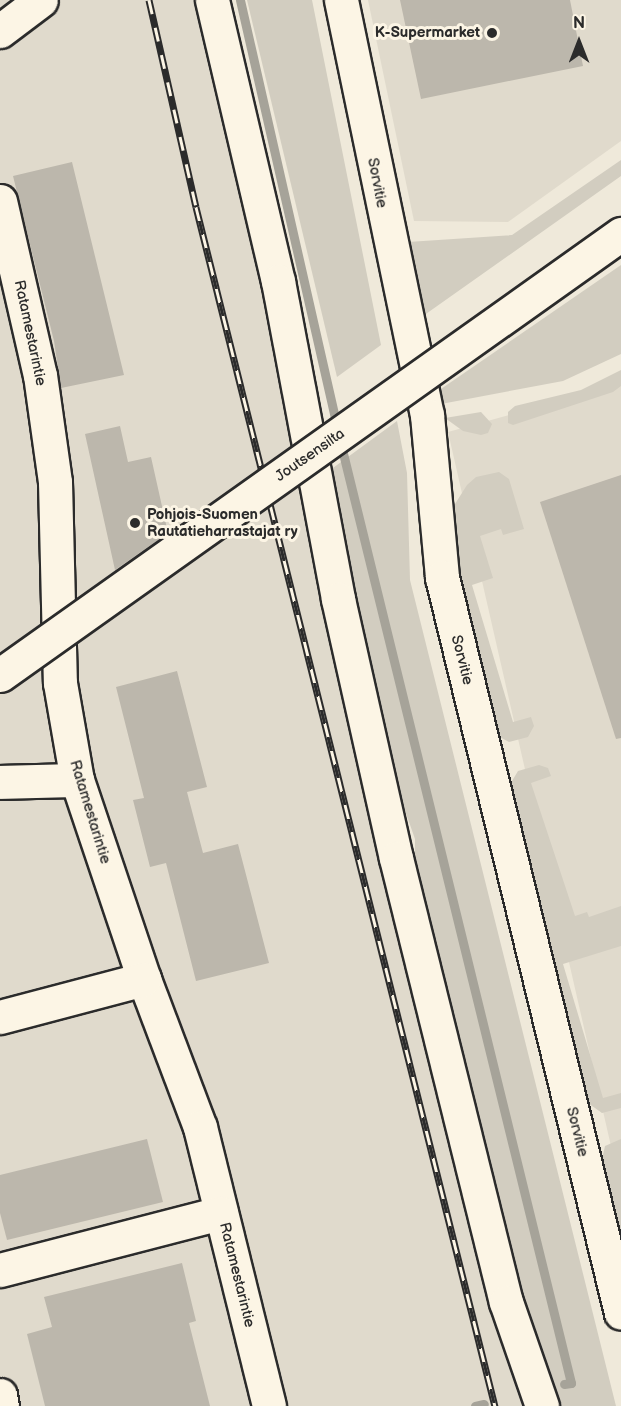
<!DOCTYPE html>
<style>
body{margin:0}
#map{position:relative;width:621px;height:1406px;overflow:hidden;background:#efe9da;font-family:"Balsamiq Sans",sans-serif}
div>[style]{position:absolute}
[style*='--x']{left:calc(var(--x)*1px);top:calc(var(--y)*1px);width:calc(var(--w)*1px);rotate:calc(var(--a)*1deg)}
.built>*{inset:0;background:#e0dacc}
.green>*{inset:0;background:#d2cdc0}
.stream>*{height:9px;margin:-4.5px;padding:0 4.5px;transform-origin:4.5px;border-radius:4.5px;background:#a6a399}
.building>*{inset:0;background:#bcb7ac}
.roads{filter:drop-shadow(2px 0 #2b2b2b) drop-shadow(-2px 0 #2b2b2b) drop-shadow(0 2px #2b2b2b) drop-shadow(0 -2px #2b2b2b)}
.minor>*{height:33px;margin:-16.5px;padding:0 16.5px;transform-origin:16.5px;border-radius:16.5px;background:#fcf5e5}
.rail>*{height:7px;margin-top:-3.5px;transform-origin:0;background:repeating-linear-gradient(90deg,#fcf5e5 0 14px,#2b2b2b 0 28px);box-sizing:border-box;border-block:2px solid #2b2b2b}
.bridges{filter:drop-shadow(2px 0 #2b2b2b) drop-shadow(-2px 0 #2b2b2b) drop-shadow(0 2px #2b2b2b) drop-shadow(0 -2px #2b2b2b)}
.major-bridge>*{height:33px;margin:-16.5px;padding:0 16.5px;transform-origin:16.5px;border-radius:16.5px;background:#fcf5e5}
.dots>*{width:16px;height:16px;translate:-50% -50%;box-sizing:border-box;border:3px solid #fcf5e5;border-radius:50%}
span{translate:-50% -50%;white-space:nowrap;text-align:center;line-height:1.15;-webkit-text-stroke:6px #fcf5e5;paint-order:stroke}
.poi-label{font-size:15px;color:#2b2b2b;font-weight:700}
.right{translate:-100% -50%;text-align:right}
.left{translate:0 -50%;text-align:left}
.street-label{font-size:15px;color:#2b2b2b}
.north{position:absolute;left:549px;top:12px;width:60px;height:60px;-webkit-text-stroke:4px #fcf5e5;paint-order:stroke;rotate:0deg;font-size:16px;font-weight:700;line-height:24px;text-align:center;color:#2b2b2b}
.north::after{content:'';display:block;margin:auto;width:21px;height:27px;background:#2b2b2b;clip-path:polygon(50% 0,100% 100%,50% 72%,0 100%)}
</style>
<div id="map">
<div class="built">
<div style="clip-path:polygon(0 0,204px 0,547px 1406px,0 1406px)"></div>
<div style="clip-path:polygon(368px 0,621px 0,621px 141px,508px 222px,414px 221px)"></div>
<div style="clip-path:polygon(621px 378px,621px 1190px,448px 432px,578px 396px)"></div>
</div>
<div class="green">
<div style="clip-path:polygon(247px 0,312px 0,381px 345px,337px 377px)"></div>
<div style="clip-path:polygon(621px 160px,621px 176px,423px 316px,408px 242px,512px 235px)"></div>
<div style="clip-path:polygon(621px 265px,621px 354px,563px 381px,441px 404px,438px 391px)"></div>
<div style="clip-path:polygon(621px 370px,621px 386px,613px 392px,513px 425px,508px 423px,508px 412px,515px 406px,581px 390px)"></div>
<div style="clip-path:polygon(481px 412px,492px 424px,488px 433px,481px 435px,463px 431px,445px 418px)"></div>
<div style="clip-path:polygon(397px 421px,407px 473px,410px 580px,616px 1406px,552px 1406px,542px 1356px,509px 1271px,415px 903px,415px 839px,402px 802px,392px 786px,322px 476px)"></div>
<div style="clip-path:polygon(499px 472px,509px 479px,524px 529px,503px 535px,501px 529px,480px 536px,493px 578px,472px 585px,513px 722px,531px 717px,534px 726px,528px 737px,509px 742px,496px 735px,456px 574px,453px 525px,455px 504px,467px 485px,476px 477px)"></div>
<div style="clip-path:polygon(539px 765px,548px 768px,551px 776px,531px 783px,575px 916px,587px 912px,589px 917px,621px 906px,621px 946px,563px 964px,603px 1098px,621px 1093px,621px 1108px,602px 1113px,588px 1103px,509px 786px,518px 771px)"></div>
<div style="clip-path:polygon(621px 1139px,621px 1235px,602px 1159px,605px 1146px)"></div>
</div>
<div class="stream">
<div style="--x:240;--y:0;--w:439;--a:77.2"></div>
<div style="--x:340;--y:441;--w:970;--a:76.22"></div>
<div style="--x:571;--y:1383;--w:7;--a:172"></div>
<div style="--x:475;--y:1406;--w:9;--a:-13"></div>
</div>
<div class="building">
<div style="clip-path:polygon(400px 0,570px 0,583px 66px,421px 99px)"></div>
<div style="clip-path:polygon(72px 162px,124px 375px,61px 388px,54px 341px,13px 176px)"></div>
<div style="clip-path:polygon(120px 426px,128px 462px,151px 457px,168px 533px,115px 570px,85px 434px)"></div>
<div style="clip-path:polygon(621px 475px,621px 738px,616px 739px,540px 502px)"></div>
<div style="clip-path:polygon(177px 671px,207px 787px,187px 792px,203px 853px,238px 844px,269px 963px,196px 981px,166px 863px,150px 867px,133px 800px,144px 798px,116px 687px)"></div>
<div style="clip-path:polygon(147px 1139px,163px 1202px,7px 1240px,0 1213px,0 1175px)"></div>
<div style="clip-path:polygon(182px 1263px,196px 1321px,189px 1323px,210px 1406px,45px 1406px,27px 1334px,52px 1327px,44px 1297px)"></div>
</div>
<div class="roads">
<div class="minor">
<div style="--x:212;--y:0;--w:289;--a:76.8"></div>
<div style="--x:278;--y:281;--w:324;--a:79.3"></div>
<div style="--x:338;--y:599;--w:265;--a:77.4"></div>
<div style="--x:396;--y:858;--w:457;--a:76.1"></div>
<div style="--x:506;--y:1302;--w:110;--a:70.9"></div>
<div style="--x:341;--y:0;--w:424;--a:78.3"></div>
<div style="--x:427;--y:415;--w:163;--a:84.7"></div>
<div style="--x:442;--y:577;--w:757;--a:76.33"></div>
<div style="--x:0;--y:31;--w:51;--a:-37.1"></div>
<div style="--x:0;--y:201;--w:179;--a:77.1"></div>
<div style="--x:40;--y:375;--w:108;--a:82"></div>
<div style="--x:55;--y:482;--w:201;--a:88.6"></div>
<div style="--x:60;--y:683;--w:98;--a:80.1"></div>
<div style="--x:77;--y:780;--w:210;--a:71.4"></div>
<div style="--x:144;--y:979;--w:158;--a:69.3"></div>
<div style="--x:200;--y:1127;--w:287;--a:76.1"></div>
<div style="--x:0;--y:782;--w:77;--a:-1.5"></div>
<div style="--x:0;--y:1017;--w:149;--a:-14.8"></div>
<div style="--x:0;--y:1270;--w:228;--a:-14.5"></div>
<div style="--x:0;--y:1395;--w:11;--a:80"></div>
</div>
</div>
<div class="rail">
<div style="--x:149;--y:0;--w:212;--a:77.2"></div>
<div style="--x:196;--y:207;--w:1236;--a:76"></div>
</div>
<div class="bridges">
<div class="major-bridge">
<div style="--x:0;--y:675;--w:762;--a:-35.38"></div>
</div>
</div>
<div class="dots">
<div style="left:492px;top:33px;background:#2b2b2b"></div>
<div style="left:135px;top:523px;background:#2b2b2b"></div>
</div>
<div class="poi-label">
<span class="right" style="left:480px;top:33px">K-Supermarket</span>
<span class="left" style="left:147px;top:523px">Pohjois-Suomen<br>Rautatieharrastajat ry</span>
</div>
<div class="street-label">
<span style="left:377px;top:183px;rotate:79deg">Sorvitie</span>
<span style="left:30px;top:333px;rotate:78deg">Ratamestarintie</span>
<span style="left:310px;top:455px;rotate:-35deg">Joutsensilta</span>
<span style="left:462px;top:660px;rotate:76deg">Sorvitie</span>
<span style="left:90px;top:812px;rotate:73deg">Ratamestarintie</span>
<span style="left:577px;top:1132px;rotate:76deg">Sorvitie</span>
<span style="left:237px;top:1275px;rotate:76deg">Ratamestarintie</span>
</div>
<div class="north">N</div>
</div>
